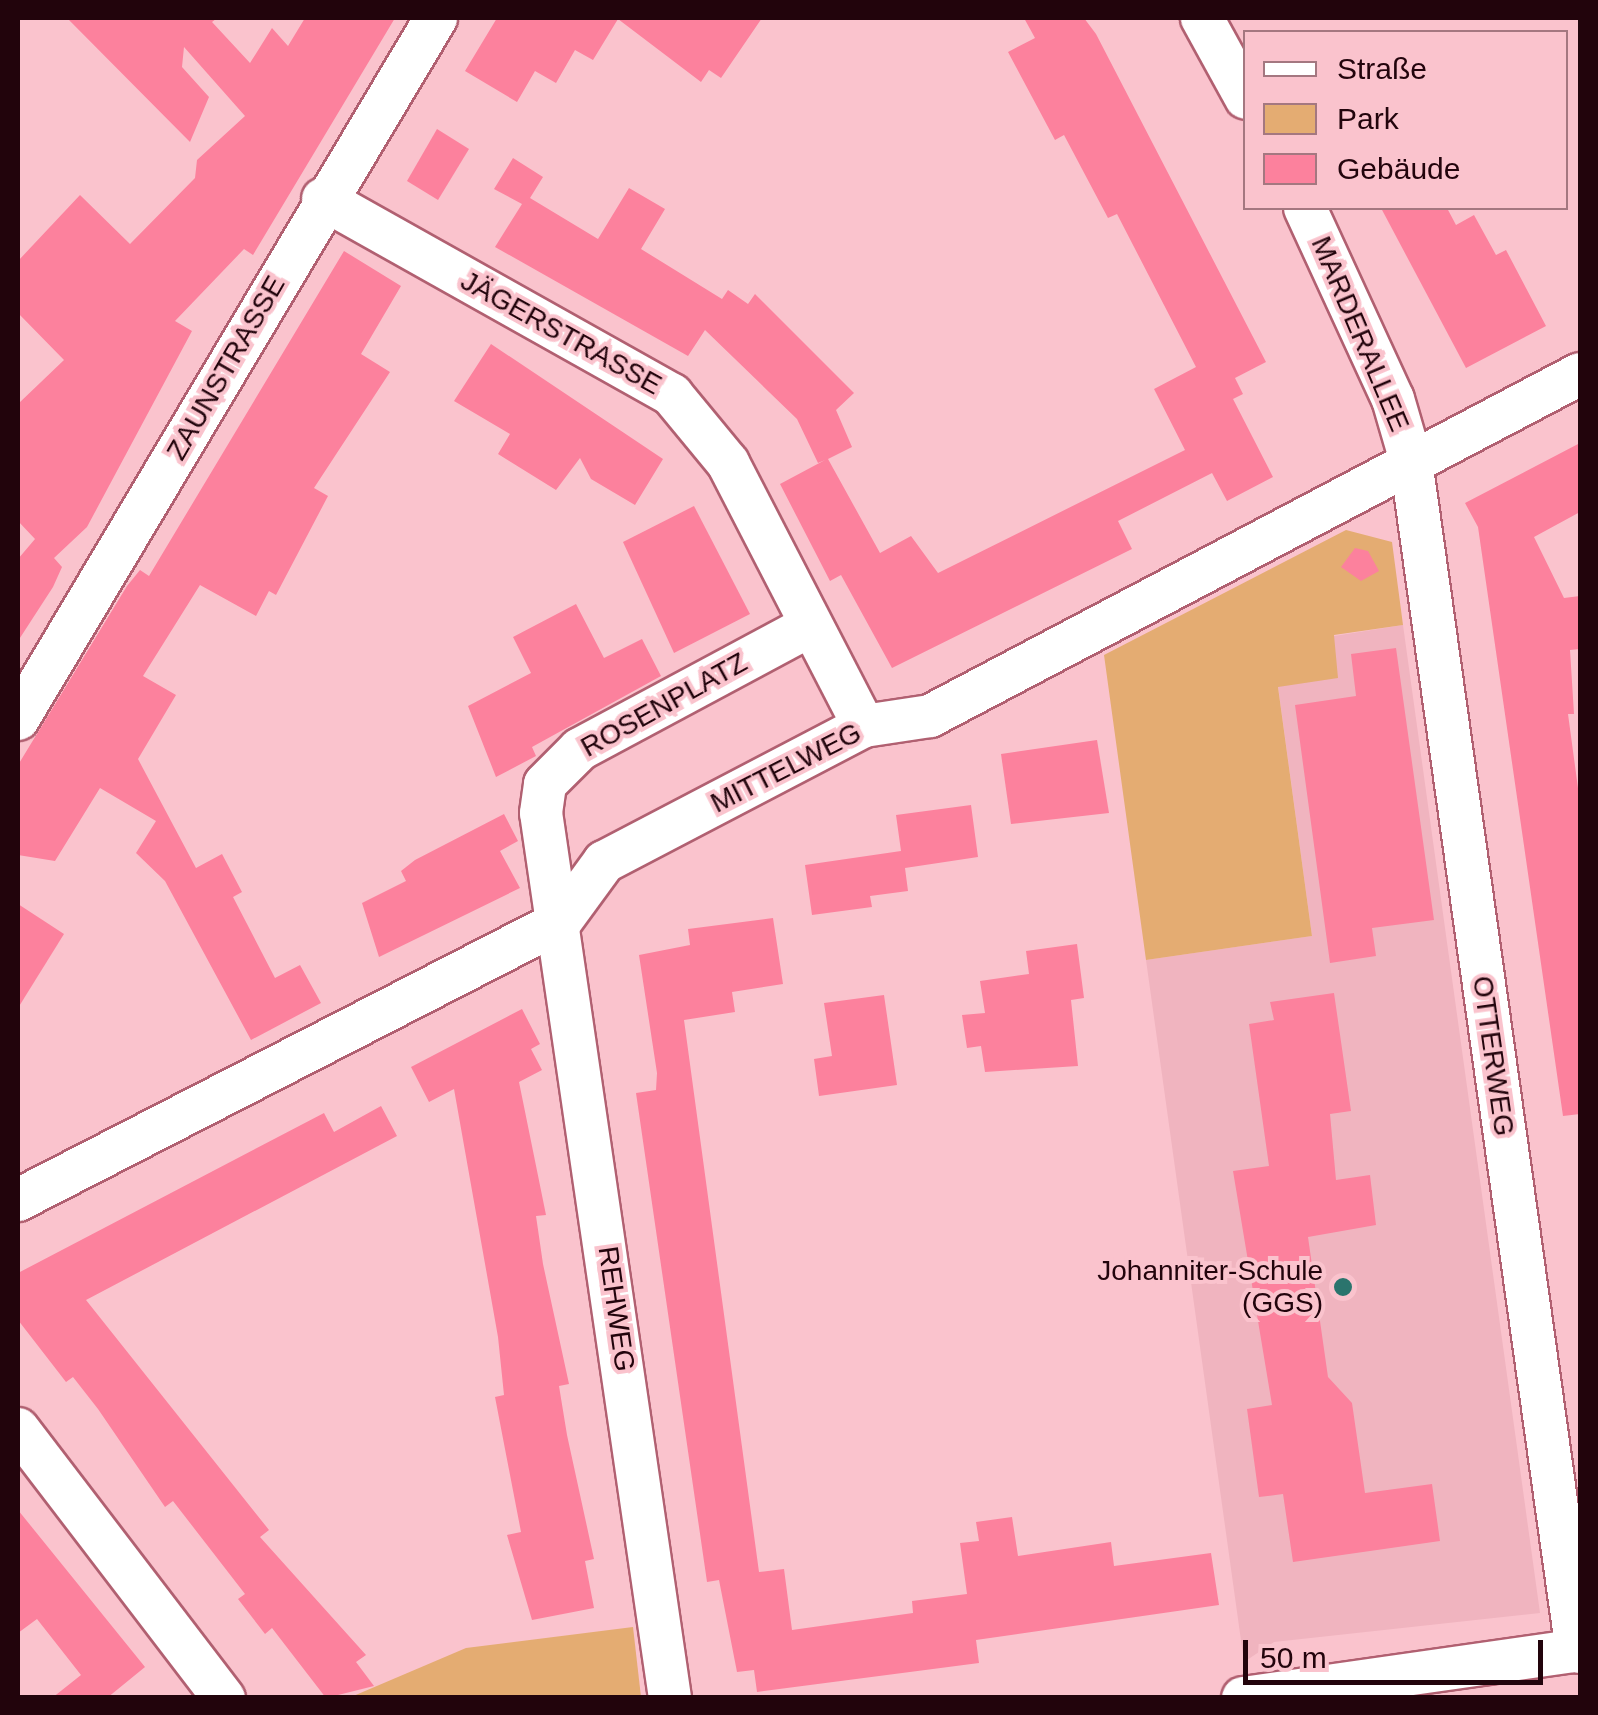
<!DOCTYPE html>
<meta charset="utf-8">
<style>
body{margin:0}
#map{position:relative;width:1598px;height:1715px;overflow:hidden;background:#fac3cd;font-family:Arial,sans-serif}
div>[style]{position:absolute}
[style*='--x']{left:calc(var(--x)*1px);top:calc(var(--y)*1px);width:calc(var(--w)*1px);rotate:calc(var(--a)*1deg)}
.built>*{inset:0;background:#f0b4bf}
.green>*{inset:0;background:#e4ac72}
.building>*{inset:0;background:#fc819d}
.roads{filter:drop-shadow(2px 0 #b16071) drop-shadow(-2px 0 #b16071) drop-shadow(0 2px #b16071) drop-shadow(0 -2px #b16071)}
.minor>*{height:42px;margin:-21px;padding:0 21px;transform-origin:21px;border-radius:21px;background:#fff}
.dots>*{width:28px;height:28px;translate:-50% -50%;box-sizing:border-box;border:5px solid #fac3cd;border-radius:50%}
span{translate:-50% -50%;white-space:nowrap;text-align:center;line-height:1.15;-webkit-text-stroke:8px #fac3cd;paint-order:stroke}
.street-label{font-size:28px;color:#22040c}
.poi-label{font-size:28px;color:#22040c}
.right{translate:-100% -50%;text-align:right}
.frame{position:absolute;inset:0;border:20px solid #22040c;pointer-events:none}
.legend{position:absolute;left:1243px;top:30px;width:325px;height:180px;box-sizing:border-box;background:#fac3cd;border:2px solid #a47780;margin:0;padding:12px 18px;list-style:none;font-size:30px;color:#22040c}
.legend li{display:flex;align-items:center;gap:20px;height:50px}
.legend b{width:50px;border:2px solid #a47780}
.scale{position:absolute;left:1243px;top:1640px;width:300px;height:45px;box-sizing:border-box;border:5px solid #22040c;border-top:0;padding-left:12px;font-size:30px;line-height:35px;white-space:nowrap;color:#22040c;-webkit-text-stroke:8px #fac3cd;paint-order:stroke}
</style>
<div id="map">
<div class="built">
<div style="clip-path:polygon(1403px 625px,1540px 1613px,1274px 1642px,1244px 1662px,1146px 960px,1312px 936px,1278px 686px,1334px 636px)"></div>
</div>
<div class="green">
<div style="clip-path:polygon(1346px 530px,1392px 542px,1403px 625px,1334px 635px,1338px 678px,1278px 687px,1312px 936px,1146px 960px,1104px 655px)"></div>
<div style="clip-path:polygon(633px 1627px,641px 1697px,351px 1697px,466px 1648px)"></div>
</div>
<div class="building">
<div style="clip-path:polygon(67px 18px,217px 18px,212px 22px,250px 63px,272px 28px,288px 46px,305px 18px,395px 18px,253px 255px,244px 249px,175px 321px,192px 331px,87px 527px,54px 558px,62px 567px,53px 587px,18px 641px,18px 559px,35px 539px,18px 521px,18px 404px,64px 360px,18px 313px,18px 261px,80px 195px,130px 244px,195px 178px,197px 160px,245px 116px,184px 47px,182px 67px,209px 97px,190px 142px)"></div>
<div style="clip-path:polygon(497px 18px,762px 18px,721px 78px,709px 70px,701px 82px,618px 19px,593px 60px,575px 50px,556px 83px,535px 71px,517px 102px,465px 71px)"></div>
<div style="clip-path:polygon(1024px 18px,1084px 18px,1096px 34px,1266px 362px,1235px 378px,1243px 394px,1233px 399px,1273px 477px,1227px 501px,1212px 473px,1118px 521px,1132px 549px,892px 668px,841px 575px,830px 581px,780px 484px,825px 460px,818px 463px,797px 419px,705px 330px,688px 356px,495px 247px,522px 204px,494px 189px,513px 158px,543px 177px,530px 198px,598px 239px,629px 188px,665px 209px,641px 249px,722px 299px,728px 290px,748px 304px,755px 294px,854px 393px,836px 410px,852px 447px,828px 459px,880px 553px,911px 536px,938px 573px,1185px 450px,1154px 389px,1196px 367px,1117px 214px,1108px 218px,1064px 135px,1055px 140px,1008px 52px,1035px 38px)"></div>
<div style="clip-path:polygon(437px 129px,469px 149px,438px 200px,407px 181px)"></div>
<div style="clip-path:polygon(1381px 208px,1447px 208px,1456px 225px,1474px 215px,1496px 255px,1506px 250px,1546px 326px,1466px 368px)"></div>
<div style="clip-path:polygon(344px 251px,401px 286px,361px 354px,390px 372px,314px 488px,328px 496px,276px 595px,269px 591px,256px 616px,200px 585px,143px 676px,176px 695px,138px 759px,196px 868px,222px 854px,242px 892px,233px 897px,275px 978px,300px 965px,321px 1003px,251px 1040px,165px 881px,136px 853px,156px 821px,100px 788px,55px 861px,18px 855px,18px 765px,127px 586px,140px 570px,149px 576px)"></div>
<div style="clip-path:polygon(491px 344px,663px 459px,635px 505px,591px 479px,580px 458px,556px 490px,498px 454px,510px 434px,454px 401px)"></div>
<div style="clip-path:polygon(1580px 443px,1580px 512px,1534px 537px,1564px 598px,1580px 596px,1580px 649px,1570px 650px,1574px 714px,1568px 714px,1580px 803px,1580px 1114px,1563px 1116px,1478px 527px,1465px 503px)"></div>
<div style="clip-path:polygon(694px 506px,750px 614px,674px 653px,623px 542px)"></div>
<div style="clip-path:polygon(1355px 548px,1368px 551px,1379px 571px,1361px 581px,1341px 567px)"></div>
<div style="clip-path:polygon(576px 604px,604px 658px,642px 639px,661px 676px,532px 747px,536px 756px,496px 777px,468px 706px,531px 673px,513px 637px)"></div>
<div style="clip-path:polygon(1396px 648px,1434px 920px,1372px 928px,1376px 956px,1330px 963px,1295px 705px,1356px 696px,1351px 654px)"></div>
<div style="clip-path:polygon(1097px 740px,1109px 813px,1011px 824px,1001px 754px)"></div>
<div style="clip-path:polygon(971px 805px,978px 857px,905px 868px,908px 891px,870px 896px,872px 907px,812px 915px,805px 865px,901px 851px,896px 815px)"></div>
<div style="clip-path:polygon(504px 814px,518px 841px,500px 851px,520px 888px,379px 957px,362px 903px,406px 881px,401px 871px,415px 860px)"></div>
<div style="clip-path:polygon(18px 904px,64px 934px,18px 1008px)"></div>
<div style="clip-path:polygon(773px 918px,783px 984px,732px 992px,735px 1012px,684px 1020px,759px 1572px,784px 1569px,792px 1630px,913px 1613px,912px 1601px,967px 1594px,960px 1543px,979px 1541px,976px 1522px,1012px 1517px,1018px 1556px,1111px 1542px,1114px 1566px,1211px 1553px,1219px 1605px,976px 1640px,979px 1663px,757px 1692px,754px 1670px,737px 1672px,719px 1580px,707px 1582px,636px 1093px,656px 1090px,657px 1073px,639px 955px,690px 945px,688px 929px)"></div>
<div style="clip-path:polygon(1077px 944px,1084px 998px,1071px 1000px,1078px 1066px,985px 1072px,981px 1046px,967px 1048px,962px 1015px,985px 1013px,980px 981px,1029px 974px,1026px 951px)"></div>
<div style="clip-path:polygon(1334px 993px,1351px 1111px,1330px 1114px,1336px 1180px,1370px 1175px,1376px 1225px,1308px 1237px,1328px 1377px,1352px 1403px,1365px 1493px,1432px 1484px,1440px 1541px,1293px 1562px,1283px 1494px,1259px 1497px,1247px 1409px,1272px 1405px,1233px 1171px,1269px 1166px,1249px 1024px,1274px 1020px,1270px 1002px)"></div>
<div style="clip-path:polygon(884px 995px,897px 1085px,819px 1096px,814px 1059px,832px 1056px,824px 1003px)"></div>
<div style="clip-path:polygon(522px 1009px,540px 1044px,531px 1049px,542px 1070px,519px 1082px,546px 1215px,536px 1216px,543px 1264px,569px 1384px,559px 1386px,567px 1435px,594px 1559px,585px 1561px,594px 1608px,532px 1620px,507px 1535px,521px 1532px,495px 1397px,504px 1395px,498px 1337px,454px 1089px,429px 1102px,411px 1067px)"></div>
<div style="clip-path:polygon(381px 1106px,397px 1136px,86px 1300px,269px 1530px,260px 1537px,366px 1655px,356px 1662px,374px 1686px,326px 1698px,272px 1628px,265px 1634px,238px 1599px,245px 1594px,173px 1501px,165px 1507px,98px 1409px,73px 1377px,66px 1382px,18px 1320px,18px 1273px,324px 1113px,334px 1132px)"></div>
<div style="clip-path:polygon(18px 1510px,145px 1667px,107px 1698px,52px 1698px,81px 1675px,37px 1619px,18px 1633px)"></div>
</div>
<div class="roads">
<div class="minor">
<div style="--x:1202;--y:18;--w:91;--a:61.2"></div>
<div style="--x:323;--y:199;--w:400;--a:29.3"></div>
<div style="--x:672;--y:395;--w:88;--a:50.5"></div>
<div style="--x:728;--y:463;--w:296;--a:62.7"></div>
<div style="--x:1305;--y:208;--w:210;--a:65.3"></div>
<div style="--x:1393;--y:399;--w:65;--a:73.8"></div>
<div style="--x:1411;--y:461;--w:1202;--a:82.06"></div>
<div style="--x:18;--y:719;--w:816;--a:-59.19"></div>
<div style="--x:18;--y:1200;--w:610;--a:-27.19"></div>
<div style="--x:561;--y:921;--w:73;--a:-53.9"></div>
<div style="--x:604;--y:862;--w:293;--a:-27.6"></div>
<div style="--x:864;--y:726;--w:67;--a:-8.6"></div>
<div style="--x:930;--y:716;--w:734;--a:-27.75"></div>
<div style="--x:18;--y:1429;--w:339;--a:52.6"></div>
<div style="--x:670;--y:1698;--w:894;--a:-98.29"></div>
<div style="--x:541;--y:813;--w:29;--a:-82"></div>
<div style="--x:545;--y:784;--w:49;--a:-45"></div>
<div style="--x:580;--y:749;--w:260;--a:-28.2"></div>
<div style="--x:1243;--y:1698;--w:340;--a:-8.1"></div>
</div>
</div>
<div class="dots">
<div style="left:1343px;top:1287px;background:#2b746d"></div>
</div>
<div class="street-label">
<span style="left:561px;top:333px;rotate:29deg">JÄGERSTRASSE</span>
<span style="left:1360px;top:334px;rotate:67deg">MARDERALLEE</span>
<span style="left:226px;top:368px;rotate:-60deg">ZAUNSTRASSE</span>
<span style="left:664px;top:705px;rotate:-29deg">ROSENPLATZ</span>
<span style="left:786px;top:768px;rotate:-27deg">MITTELWEG</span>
<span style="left:1493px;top:1056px;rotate:82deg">OTTERWEG</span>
<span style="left:616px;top:1309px;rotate:82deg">REHWEG</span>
</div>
<div class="poi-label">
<span class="right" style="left:1323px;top:1287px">Johanniter-Schule<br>(GGS)</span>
</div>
<div class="frame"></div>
<ul class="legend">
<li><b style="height:12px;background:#fff"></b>Straße</li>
<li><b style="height:28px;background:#e4ac72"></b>Park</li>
<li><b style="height:28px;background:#fc819d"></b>Gebäude</li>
</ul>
<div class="scale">50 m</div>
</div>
